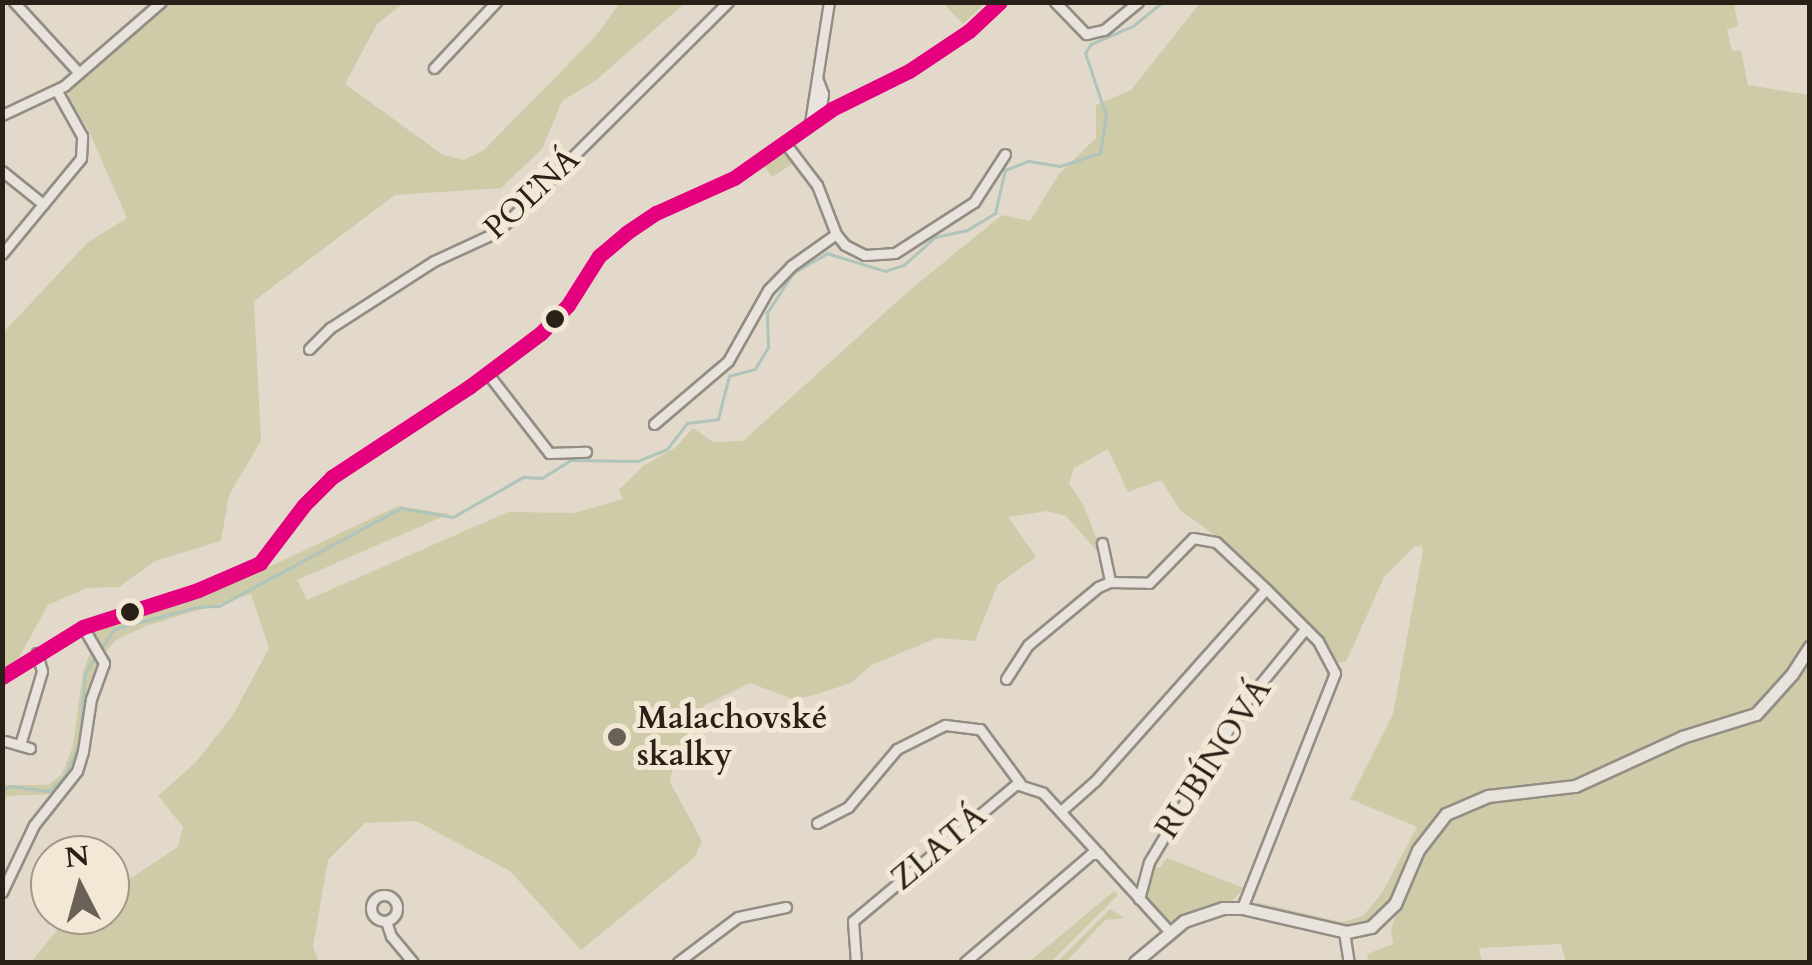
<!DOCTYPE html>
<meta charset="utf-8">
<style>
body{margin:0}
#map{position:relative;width:1812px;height:965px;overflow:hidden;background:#e2d9ca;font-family:Cardo,serif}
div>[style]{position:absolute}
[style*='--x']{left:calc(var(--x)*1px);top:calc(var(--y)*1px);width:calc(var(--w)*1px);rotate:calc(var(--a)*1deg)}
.green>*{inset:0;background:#cecba9}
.stream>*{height:2.5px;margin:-1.25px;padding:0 1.25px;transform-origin:1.25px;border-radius:1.25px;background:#afc4bb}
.roads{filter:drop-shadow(2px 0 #938d84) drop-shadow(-2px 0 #938d84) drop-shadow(0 2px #938d84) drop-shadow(0 -2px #938d84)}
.minor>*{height:9px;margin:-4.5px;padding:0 4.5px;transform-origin:4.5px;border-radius:4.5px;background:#e8e3dc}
.minor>.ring{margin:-4.5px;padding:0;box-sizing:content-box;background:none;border:9px solid #e8e3dc;border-radius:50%}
.tertiary>*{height:11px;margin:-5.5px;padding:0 5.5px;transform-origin:5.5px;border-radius:5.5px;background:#e8e3dc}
.bus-1>*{height:15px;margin:-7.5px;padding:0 7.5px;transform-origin:7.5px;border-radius:7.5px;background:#e5007d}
.dots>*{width:28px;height:28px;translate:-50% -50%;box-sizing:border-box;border:5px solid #f3e8d5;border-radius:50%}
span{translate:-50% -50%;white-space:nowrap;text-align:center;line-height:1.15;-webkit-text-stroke:10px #f3e8d5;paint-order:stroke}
.street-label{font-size:32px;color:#292018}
.poi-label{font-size:32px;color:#292018;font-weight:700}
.left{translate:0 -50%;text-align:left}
.frame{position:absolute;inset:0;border:5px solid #292018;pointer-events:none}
.north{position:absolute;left:30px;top:835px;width:100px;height:100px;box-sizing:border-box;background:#f3e8d5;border:2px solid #a29889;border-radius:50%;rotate:354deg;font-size:28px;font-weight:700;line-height:40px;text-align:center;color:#292018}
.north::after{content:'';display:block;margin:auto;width:35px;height:45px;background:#6a6156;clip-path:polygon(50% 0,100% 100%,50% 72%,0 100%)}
</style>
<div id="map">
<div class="green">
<div style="clip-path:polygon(986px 2px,963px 24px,943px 3px,943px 2px)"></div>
<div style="clip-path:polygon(171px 3px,404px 3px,377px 24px,345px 84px,443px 155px,464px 160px,484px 150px,594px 38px,620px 3px,685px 3px,595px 81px,562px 101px,542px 149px,501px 188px,395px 195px,254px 301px,261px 441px,229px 495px,221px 541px,155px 561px,119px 587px,87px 588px,48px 605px,17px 661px,3px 670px,2px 334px,88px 242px,127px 218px,88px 129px,69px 101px,68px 88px)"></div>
<div style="clip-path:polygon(1200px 3px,1734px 3px,1738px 26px,1727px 29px,1732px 51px,1741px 50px,1748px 85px,1809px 95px,1809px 962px,1566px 962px,1561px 944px,1479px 948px,1482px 962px,1369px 962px,1367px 954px,1393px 944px,1391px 929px,1397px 912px,1427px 845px,1446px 820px,1488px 802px,1551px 797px,1587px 786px,1571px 782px,1487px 790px,1440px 812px,1421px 835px,1390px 903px,1370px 923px,1344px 927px,1259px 907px,1256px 902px,1341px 922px,1363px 916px,1382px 893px,1417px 827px,1350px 799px,1393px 714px,1423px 550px,1421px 546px,1414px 547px,1384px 577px,1346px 662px,1338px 662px,1326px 643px,1284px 600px,1213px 534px,1180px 510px,1161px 480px,1128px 492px,1108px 449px,1074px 468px,1069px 484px,1083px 504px,1105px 560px,1066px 516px,1047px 511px,1008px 517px,1036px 557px,998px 584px,975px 641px,937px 638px,871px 665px,851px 683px,808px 697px,792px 699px,750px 683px,705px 705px,675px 754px,670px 782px,702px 841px,695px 857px,581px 950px,510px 871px,416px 821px,365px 823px,328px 860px,313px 947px,319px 962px,31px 962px,63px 923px,76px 915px,110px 915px,110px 892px,178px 847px,183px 827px,158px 796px,196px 762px,233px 715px,269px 648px,251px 594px,146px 626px,116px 640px,104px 654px,95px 647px,93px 633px,99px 626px,250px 576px,398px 506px,449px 514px,297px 580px,307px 600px,508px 512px,574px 513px,623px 499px,619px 490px,643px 466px,675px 448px,693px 428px,713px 442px,743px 441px,911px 289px,1002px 215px,1030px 221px,1059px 174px,1096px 138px,1096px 105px,1131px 90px)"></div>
<div style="clip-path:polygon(785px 150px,795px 162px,772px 177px,764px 165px)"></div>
<div style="clip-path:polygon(91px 651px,98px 658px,78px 758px,69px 774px,50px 794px,7px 796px,3px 805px,3px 785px,48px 785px,62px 774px,73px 746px,83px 672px)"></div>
<div style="clip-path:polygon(1167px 858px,1244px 888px,1230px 903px,1200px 908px,1169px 922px,1146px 899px,1147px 875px,1153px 865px,1160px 868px)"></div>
<div style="clip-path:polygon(1114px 891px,1118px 895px,1051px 962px,1029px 962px)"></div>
<div style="clip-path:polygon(1110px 909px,1124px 918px,1105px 920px,1066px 962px,1057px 962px)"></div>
</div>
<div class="stream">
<div style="--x:2;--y:789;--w:10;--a:-17"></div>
<div style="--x:12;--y:786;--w:37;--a:8"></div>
<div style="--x:49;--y:791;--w:22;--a:-43"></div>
<div style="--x:65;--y:776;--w:36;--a:-67"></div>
<div style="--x:79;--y:743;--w:70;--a:-85.1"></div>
<div style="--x:85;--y:673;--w:53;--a:-56.6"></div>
<div style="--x:114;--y:629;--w:86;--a:-14.8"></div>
<div style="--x:197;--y:607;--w:22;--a:-3"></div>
<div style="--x:219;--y:606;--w:207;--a:-28.3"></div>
<div style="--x:401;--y:508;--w:53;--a:9.8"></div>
<div style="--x:453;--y:517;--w:81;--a:-29.7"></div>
<div style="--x:523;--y:477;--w:19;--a:3"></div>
<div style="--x:542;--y:478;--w:34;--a:-32"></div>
<div style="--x:571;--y:460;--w:67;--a:0.9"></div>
<div style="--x:638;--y:461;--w:31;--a:-22"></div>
<div style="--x:667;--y:449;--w:33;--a:-52"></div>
<div style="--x:687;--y:423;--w:31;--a:-7"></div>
<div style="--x:718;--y:419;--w:44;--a:-75.7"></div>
<div style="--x:729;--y:376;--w:27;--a:-15"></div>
<div style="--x:755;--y:369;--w:26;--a:-59"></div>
<div style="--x:768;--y:347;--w:34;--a:-92"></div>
<div style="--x:767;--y:313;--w:48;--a:-57"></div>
<div style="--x:793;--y:273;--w:39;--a:-30"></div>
<div style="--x:827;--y:253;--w:61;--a:17.2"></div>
<div style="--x:885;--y:271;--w:20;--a:-18"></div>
<div style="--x:904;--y:265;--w:42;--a:-42.1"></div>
<div style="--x:935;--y:237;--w:33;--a:-12"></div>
<div style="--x:967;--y:230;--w:33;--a:-31"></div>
<div style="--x:995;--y:213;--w:44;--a:-76.9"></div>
<div style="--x:1005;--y:170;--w:26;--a:-21"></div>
<div style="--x:1029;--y:161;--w:31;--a:9"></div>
<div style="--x:1060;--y:166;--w:42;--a:-18"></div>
<div style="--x:1100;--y:153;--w:37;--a:-81"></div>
<div style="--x:1106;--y:116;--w:66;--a:-108.4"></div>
<div style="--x:1085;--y:53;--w:11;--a:-56"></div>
<div style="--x:1091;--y:44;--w:46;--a:-23.2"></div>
<div style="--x:1133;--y:26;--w:38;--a:-39"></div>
</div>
<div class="roads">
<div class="minor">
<div style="--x:14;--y:2;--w:96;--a:47.5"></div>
<div style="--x:1055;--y:2;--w:45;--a:45.9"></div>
<div style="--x:1086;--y:34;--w:18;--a:-13"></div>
<div style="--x:1104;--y:30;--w:44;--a:-39.5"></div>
<div style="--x:434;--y:68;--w:91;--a:-46.8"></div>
<div style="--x:817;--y:78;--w:17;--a:69"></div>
<div style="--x:823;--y:94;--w:24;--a:99"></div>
<div style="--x:2;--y:115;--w:68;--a:-25.1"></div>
<div style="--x:64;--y:86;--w:128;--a:-40.9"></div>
<div style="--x:810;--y:123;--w:122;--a:-81.1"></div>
<div style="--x:785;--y:143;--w:53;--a:52.7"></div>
<div style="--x:817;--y:185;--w:53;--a:68.8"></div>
<div style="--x:2;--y:171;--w:53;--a:38.8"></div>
<div style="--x:2;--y:254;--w:124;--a:-50.5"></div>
<div style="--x:81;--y:158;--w:22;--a:-87"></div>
<div style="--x:82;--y:136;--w:51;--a:-119.1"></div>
<div style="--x:309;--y:349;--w:30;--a:-45"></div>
<div style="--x:330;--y:328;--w:124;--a:-32.8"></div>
<div style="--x:434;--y:261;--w:69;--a:-24.7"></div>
<div style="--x:497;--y:232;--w:326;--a:-44.9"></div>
<div style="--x:488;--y:374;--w:100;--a:52.3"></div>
<div style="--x:549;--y:453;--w:37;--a:-2"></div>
<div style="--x:654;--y:424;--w:97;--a:-40.4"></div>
<div style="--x:728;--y:361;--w:81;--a:-60.6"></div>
<div style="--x:768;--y:290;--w:33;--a:-46"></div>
<div style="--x:791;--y:266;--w:55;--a:-35.4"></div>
<div style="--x:836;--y:234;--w:14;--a:51"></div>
<div style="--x:845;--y:245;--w:22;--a:27"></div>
<div style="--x:865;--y:255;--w:30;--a:-4"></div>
<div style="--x:895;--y:253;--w:94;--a:-32.8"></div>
<div style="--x:974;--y:202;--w:57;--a:-57.1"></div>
<div style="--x:1102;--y:543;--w:40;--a:78"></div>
<div style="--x:2;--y:677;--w:95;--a:-31.7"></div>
<div style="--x:83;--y:627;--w:121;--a:-17.8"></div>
<div style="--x:198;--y:590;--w:68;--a:-23.5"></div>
<div style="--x:260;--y:563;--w:73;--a:-52.8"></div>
<div style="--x:304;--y:505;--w:40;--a:-45"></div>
<div style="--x:332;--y:477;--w:164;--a:-33.3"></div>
<div style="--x:469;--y:387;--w:90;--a:-36.9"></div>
<div style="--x:541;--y:333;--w:39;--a:-46"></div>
<div style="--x:568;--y:305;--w:58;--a:-57.7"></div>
<div style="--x:599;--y:256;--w:35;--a:-40"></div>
<div style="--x:626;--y:233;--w:36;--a:-34"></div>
<div style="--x:656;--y:213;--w:85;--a:-24.2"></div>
<div style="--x:734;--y:178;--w:120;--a:-35.1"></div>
<div style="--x:832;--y:109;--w:86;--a:-26.3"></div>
<div style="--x:909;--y:71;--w:72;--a:-33.7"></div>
<div style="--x:969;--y:31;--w:42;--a:-43.1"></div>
<div style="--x:1006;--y:679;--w:40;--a:-57.1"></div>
<div style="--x:1028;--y:645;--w:91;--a:-39.6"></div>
<div style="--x:1098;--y:587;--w:13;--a:-23"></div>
<div style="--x:1110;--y:582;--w:39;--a:1"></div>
<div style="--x:1149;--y:583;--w:63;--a:-45.6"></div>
<div style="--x:1193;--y:538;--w:23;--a:10"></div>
<div style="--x:1216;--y:542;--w:69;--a:43.2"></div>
<div style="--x:1266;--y:589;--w:74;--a:45"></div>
<div style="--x:1318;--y:641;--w:36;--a:62"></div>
<div style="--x:1335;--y:673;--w:253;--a:111.6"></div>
<div style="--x:5;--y:741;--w:26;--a:16"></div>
<div style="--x:20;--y:745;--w:77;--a:-73.4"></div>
<div style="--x:42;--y:671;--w:19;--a:-106"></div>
<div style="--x:1061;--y:811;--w:45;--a:-41.4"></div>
<div style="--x:1095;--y:781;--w:257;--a:-48.3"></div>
<div style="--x:817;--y:823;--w:35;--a:-27"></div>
<div style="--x:848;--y:807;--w:76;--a:-49.8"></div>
<div style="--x:897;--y:749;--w:54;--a:-26.6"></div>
<div style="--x:945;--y:725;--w:35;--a:7"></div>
<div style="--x:980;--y:729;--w:67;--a:53.5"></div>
<div style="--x:2;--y:892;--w:74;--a:-64.5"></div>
<div style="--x:34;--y:825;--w:69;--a:-51.5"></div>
<div style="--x:77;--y:771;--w:21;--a:-73"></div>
<div style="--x:83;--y:751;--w:53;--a:-81.3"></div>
<div style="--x:91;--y:699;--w:38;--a:-70"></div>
<div style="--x:104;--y:663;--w:42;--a:-120.3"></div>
<div class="ring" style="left:371px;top:895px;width:17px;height:17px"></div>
<div style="--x:1139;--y:899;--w:38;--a:-75"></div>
<div style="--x:1149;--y:862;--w:183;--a:-59.1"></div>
<div style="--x:1243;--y:705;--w:99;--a:-50.7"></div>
<div style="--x:386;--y:921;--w:16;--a:72"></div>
<div style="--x:391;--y:936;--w:34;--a:50"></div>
<div style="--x:1344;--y:932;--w:30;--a:81"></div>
<div style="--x:678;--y:962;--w:75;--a:-36.9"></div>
<div style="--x:738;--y:917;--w:49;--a:-11.8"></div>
<div style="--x:856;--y:962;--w:41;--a:-94.2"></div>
<div style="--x:853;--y:921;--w:213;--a:-40"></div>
<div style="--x:1016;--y:784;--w:28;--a:18"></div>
<div style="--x:1043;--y:793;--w:83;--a:47.4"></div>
<div style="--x:965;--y:962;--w:166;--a:-40.6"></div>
<div style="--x:1091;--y:854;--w:8;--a:0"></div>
<div style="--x:1099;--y:854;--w:105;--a:47.7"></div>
</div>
<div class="tertiary">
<div style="--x:1135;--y:962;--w:64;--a:-39.9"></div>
<div style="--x:1184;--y:921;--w:41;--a:-18.4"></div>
<div style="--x:1223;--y:908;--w:19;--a:0"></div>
<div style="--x:1242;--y:908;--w:108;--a:12.9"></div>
<div style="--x:1347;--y:932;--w:25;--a:-12"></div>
<div style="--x:1371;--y:927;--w:33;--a:-44"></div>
<div style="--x:1395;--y:904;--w:59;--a:-66.9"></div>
<div style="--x:1418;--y:850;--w:46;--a:-52.1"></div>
<div style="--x:1446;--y:814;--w:46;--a:-23.2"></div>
<div style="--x:1488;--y:796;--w:88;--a:-6.6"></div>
<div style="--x:1575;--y:786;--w:118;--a:-24.6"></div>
<div style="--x:1682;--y:737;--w:77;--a:-17.3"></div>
<div style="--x:1756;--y:714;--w:54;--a:-48"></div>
<div style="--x:1792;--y:674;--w:33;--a:-57"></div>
</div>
</div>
<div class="bus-1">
<div style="--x:2;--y:677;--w:95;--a:-31.7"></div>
<div style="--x:83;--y:627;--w:121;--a:-17.8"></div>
<div style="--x:198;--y:590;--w:68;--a:-23.5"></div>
<div style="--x:260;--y:563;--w:73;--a:-52.8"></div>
<div style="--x:304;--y:505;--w:40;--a:-45"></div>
<div style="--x:332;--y:477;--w:164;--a:-33.3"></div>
<div style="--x:469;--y:387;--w:90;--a:-36.9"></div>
<div style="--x:541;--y:333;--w:39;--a:-46"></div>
<div style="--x:568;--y:305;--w:58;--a:-57.7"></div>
<div style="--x:599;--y:256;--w:35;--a:-40"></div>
<div style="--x:626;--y:233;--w:36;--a:-34"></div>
<div style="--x:656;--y:213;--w:85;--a:-24.2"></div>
<div style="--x:734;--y:178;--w:120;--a:-35.1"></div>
<div style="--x:832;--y:109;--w:86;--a:-26.3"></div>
<div style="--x:909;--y:71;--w:72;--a:-33.7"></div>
<div style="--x:969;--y:31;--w:42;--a:-43.1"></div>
</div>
<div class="dots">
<div style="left:555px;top:319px;background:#292018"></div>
<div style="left:130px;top:612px;background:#292018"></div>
<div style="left:617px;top:737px;background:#6a6156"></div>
</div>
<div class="street-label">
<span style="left:532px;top:194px;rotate:-43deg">POĽNÁ</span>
<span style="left:1214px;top:759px;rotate:-57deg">RUBÍNOVÁ</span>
<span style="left:939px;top:848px;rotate:-40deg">ZLATÁ</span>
</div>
<div class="poi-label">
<span class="left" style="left:637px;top:737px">Malachovské<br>skalky</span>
</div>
<div class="frame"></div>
<div class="north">N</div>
</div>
